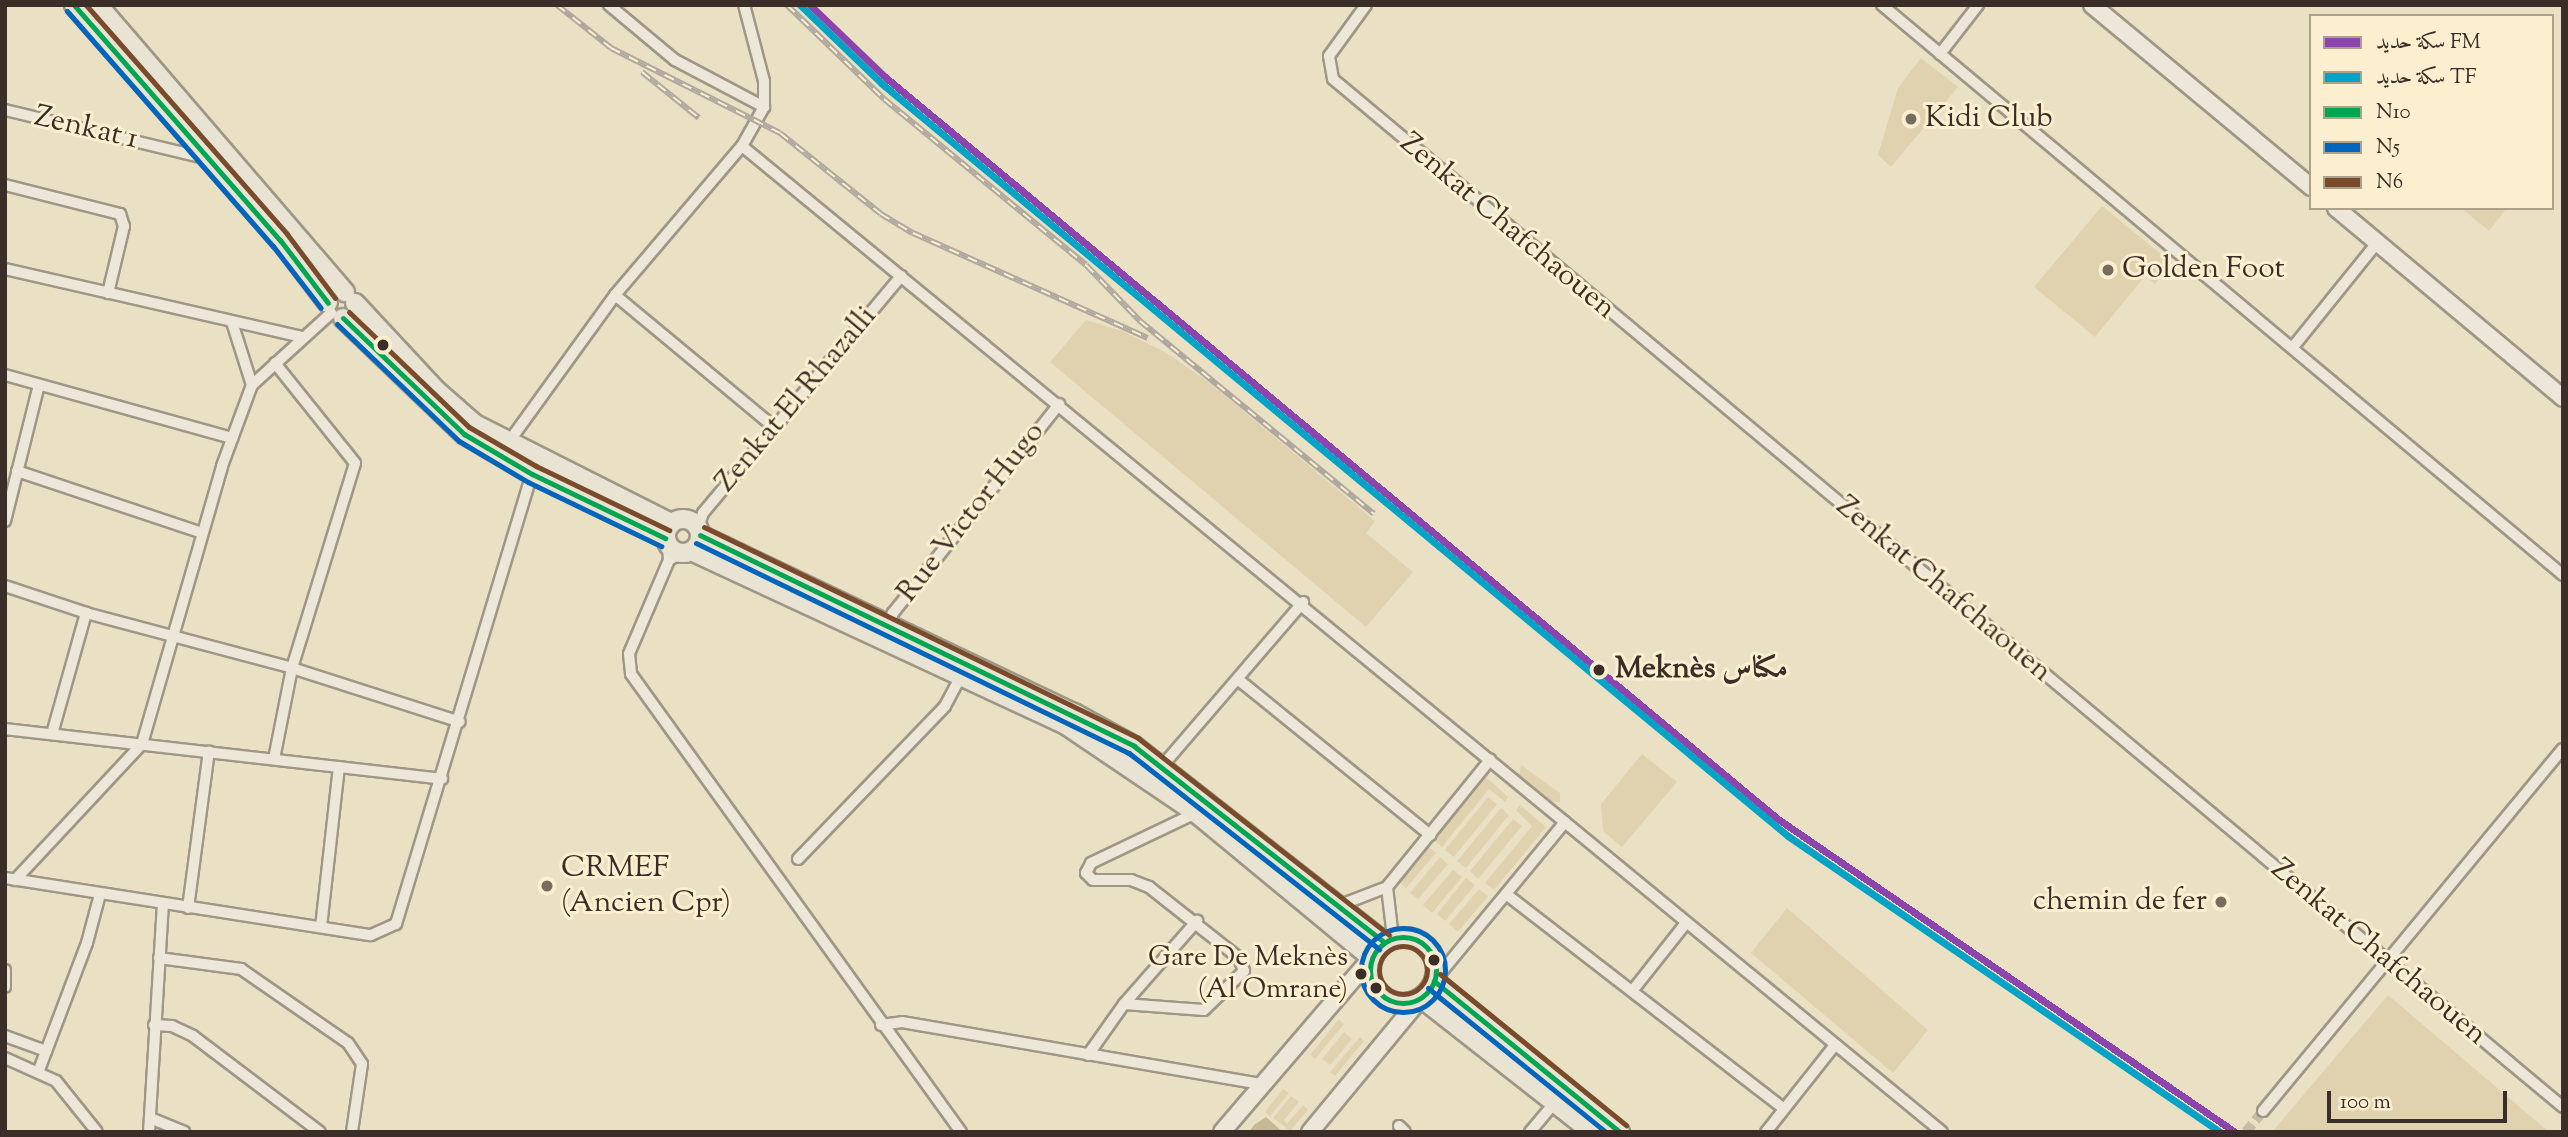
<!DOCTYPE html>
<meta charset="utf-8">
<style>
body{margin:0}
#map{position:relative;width:2568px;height:1137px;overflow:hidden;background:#eae0c4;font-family:"Sorts Mill Goudy",Amiri,serif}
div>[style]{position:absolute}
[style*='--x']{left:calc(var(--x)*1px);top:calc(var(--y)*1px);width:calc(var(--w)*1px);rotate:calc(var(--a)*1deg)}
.green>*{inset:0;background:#e1d2af}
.water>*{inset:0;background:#c7b998}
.street-tunnel>*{height:10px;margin-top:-5px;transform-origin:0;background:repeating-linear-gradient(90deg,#c7bca5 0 10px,transparent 0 15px)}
.roads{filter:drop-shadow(2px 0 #9e9786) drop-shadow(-2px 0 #9e9786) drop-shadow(0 2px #9e9786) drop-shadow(0 -2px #9e9786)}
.street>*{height:10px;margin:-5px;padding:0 5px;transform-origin:5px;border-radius:5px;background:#ede7d9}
.secondary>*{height:16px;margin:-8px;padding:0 8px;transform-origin:8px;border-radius:8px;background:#ede7d9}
.primary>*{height:18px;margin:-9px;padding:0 9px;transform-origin:9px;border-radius:9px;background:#e9e3d3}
.primary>.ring{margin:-9px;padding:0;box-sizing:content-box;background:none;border:18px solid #e9e3d3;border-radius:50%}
.rail>*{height:6px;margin-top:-3px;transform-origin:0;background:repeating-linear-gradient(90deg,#fbefcf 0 10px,#aea89e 0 20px);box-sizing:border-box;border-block:2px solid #aea89e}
.bus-1>*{height:5px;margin:-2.5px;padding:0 2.5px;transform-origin:2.5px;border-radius:2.5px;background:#00a651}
.bus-1>.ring{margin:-2.5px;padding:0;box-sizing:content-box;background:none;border:5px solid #00a651;border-radius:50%}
.bus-2>*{height:5px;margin:-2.5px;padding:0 2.5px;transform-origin:2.5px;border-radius:2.5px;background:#0065bd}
.bus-2>.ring{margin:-2.5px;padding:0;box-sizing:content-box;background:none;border:5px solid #0065bd;border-radius:50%}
.bus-3>*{height:5px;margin:-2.5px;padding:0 2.5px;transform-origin:2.5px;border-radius:2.5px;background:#7a4b2a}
.bus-3>.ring{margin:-2.5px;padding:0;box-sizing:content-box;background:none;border:5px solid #7a4b2a;border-radius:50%}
.rail-1>*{height:7px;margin:-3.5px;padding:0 3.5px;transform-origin:3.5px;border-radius:3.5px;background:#8e44ad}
.rail-2>*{height:7px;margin:-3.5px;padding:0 3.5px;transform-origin:3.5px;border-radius:3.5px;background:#03a3c6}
.dots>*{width:19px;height:19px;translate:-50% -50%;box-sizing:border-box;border:4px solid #fbefcf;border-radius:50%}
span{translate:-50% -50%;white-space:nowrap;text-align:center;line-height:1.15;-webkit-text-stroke:6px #fbefcf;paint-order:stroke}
.bus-label{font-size:28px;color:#3b2d27}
.right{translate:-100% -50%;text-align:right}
.poi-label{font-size:30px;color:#3b2d27}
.left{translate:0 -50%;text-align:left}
.street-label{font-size:30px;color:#3b2d27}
.stop-label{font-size:30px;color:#3b2d27;font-weight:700}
.frame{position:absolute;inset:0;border:7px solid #3b2d27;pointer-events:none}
.legend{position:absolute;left:2309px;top:14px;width:245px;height:196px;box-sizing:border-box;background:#fbefcf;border:2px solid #aea18c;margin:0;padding:9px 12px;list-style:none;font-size:21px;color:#3b2d27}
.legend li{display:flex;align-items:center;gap:14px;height:35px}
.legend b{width:35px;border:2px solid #aea18c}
.scale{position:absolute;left:2327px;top:1091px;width:180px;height:32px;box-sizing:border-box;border:4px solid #3b2d27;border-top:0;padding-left:9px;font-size:21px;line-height:24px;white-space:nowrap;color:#3b2d27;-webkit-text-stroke:5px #fbefcf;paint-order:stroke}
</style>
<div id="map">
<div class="green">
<div style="clip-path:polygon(1921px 58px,1958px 87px,1891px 167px,1878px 155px,1898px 88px)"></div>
<div style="clip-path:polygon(2102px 206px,2172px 263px,2155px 284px,2145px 276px,2095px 337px,2034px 287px)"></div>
<div style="clip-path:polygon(2461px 208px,2507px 208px,2489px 231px)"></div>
<div style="clip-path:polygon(1086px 320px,1122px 331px,1165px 352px,1210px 383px,1375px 521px,1366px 533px,1413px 572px,1366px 627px,1050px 362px)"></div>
<div style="clip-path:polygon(1642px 754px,1677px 782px,1622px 847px,1603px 831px,1601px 804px)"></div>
<div style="clip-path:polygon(1521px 765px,1560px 793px,1560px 802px,1552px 802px,1519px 775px)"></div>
<div style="clip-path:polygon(1483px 774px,1508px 797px,1505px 802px,1489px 789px,1442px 847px,1432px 838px)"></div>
<div style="clip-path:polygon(1488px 797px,1497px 804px,1454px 857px,1445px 850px)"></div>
<div style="clip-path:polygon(1520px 805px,1546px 827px,1494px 890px,1485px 883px,1532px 826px,1516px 810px)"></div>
<div style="clip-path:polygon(1501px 808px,1509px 815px,1466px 868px,1457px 861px)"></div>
<div style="clip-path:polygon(1513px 819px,1522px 826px,1478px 879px,1470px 871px)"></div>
<div style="clip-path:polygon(1428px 846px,1436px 853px,1406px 888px,1398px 881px)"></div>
<div style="clip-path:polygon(1440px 857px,1448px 864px,1418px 899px,1410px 893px)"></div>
<div style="clip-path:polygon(1453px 870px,1462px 877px,1432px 913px,1423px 905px)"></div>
<div style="clip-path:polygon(1466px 878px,1475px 885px,1445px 921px,1437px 914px)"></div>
<div style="clip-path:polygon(1479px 889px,1488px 896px,1458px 932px,1449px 924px)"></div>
<div style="clip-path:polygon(1787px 908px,1928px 1030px,1893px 1073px,1751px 953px)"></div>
<div style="clip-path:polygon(2388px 995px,2549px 1132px,2272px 1132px)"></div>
<div style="clip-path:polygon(1339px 1019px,1344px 1024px,1315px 1059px,1310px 1055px)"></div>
<div style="clip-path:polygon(1344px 1032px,1352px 1039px,1330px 1065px,1322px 1059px)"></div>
<div style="clip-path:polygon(1360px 1037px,1364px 1041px,1335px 1076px,1330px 1072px)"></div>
<div style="clip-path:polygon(1283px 1089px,1289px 1093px,1270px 1116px,1265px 1112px)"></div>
<div style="clip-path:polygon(1291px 1096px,1299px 1102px,1284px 1120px,1287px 1124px,1303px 1105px,1308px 1110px,1290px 1131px,1273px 1118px)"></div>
</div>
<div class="water">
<div style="clip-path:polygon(1266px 1117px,1283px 1132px,1249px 1132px,1254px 1125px)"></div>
</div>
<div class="street-tunnel">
<div style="--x:2246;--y:1132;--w:27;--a:-51"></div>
</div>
<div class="roads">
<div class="street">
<div style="--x:609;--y:5;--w:86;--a:39.8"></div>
<div style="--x:675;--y:60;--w:101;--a:27.8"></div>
<div style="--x:1366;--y:5;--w:63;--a:126"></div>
<div style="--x:1329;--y:56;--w:23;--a:80"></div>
<div style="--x:1333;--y:79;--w:1603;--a:39.89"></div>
<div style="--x:1882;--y:5;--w:888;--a:39.93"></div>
<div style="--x:1940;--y:54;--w:62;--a:-52.2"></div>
<div style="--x:5;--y:110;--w:206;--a:13.5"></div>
<div style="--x:742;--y:146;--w:1553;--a:39.41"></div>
<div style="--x:5;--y:185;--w:119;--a:14.2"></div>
<div style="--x:120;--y:214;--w:13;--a:72"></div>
<div style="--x:124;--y:226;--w:69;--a:103.4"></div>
<div style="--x:5;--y:269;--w:306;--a:12.9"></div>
<div style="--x:615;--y:295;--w:208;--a:39.7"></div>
<div style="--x:232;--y:322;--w:66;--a:72.4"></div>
<div style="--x:2293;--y:347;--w:134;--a:-51.1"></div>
<div style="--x:5;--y:375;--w:236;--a:15.5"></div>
<div style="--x:508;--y:443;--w:183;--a:-54.1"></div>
<div style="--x:615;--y:295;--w:196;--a:-49.6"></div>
<div style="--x:742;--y:146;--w:45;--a:-60.6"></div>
<div style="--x:764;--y:107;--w:26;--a:-90"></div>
<div style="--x:764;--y:81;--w:79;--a:-104.7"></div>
<div style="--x:17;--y:471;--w:195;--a:18.5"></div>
<div style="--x:5;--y:521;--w:140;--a:-76"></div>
<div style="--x:698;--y:527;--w:15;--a:-70"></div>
<div style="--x:703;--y:513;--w:309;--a:-50.1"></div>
<div style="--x:668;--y:546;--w:14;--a:86"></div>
<div style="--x:669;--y:560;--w:14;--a:-30"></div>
<div style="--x:669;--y:560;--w:102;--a:113.1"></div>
<div style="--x:629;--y:654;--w:20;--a:84"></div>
<div style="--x:631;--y:674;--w:565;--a:54.23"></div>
<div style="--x:5;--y:586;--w:85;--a:18.4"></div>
<div style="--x:86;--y:613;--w:213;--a:14.9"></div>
<div style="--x:292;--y:668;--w:176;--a:17.8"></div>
<div style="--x:889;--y:625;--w:13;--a:-72"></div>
<div style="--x:893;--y:613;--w:267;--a:-51.5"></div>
<div style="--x:1240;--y:681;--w:245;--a:39"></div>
<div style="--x:5;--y:729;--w:440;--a:6.5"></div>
<div style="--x:52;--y:734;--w:126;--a:-74.3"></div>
<div style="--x:274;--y:759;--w:93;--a:-78.8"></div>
<div style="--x:292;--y:668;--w:214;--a:-72.9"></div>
<div style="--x:355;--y:463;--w:128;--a:-128.7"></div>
<div style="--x:1163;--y:765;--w:215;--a:-49.3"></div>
<div style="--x:798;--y:859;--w:212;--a:-46.1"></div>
<div style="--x:945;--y:706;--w:34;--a:-62"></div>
<div style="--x:5;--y:878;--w:370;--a:8.9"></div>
<div style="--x:371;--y:935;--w:27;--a:-24"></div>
<div style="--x:396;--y:924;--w:470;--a:-73.2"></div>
<div style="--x:15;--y:880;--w:186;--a:-47"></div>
<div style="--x:142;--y:744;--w:289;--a:-73.9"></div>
<div style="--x:222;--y:466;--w:86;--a:-69.7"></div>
<div style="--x:252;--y:385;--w:107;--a:-42.3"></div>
<div style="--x:1506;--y:894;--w:351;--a:37.7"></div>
<div style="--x:1338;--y:906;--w:53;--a:-21.2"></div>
<div style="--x:188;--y:908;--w:158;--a:-82.4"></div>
<div style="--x:321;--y:927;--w:161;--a:-83.6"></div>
<div style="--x:1393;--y:938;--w:51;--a:-96.7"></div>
<div style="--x:1387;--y:887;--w:164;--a:-51"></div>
<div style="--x:159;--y:958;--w:83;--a:7.6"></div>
<div style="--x:241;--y:969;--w:130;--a:34.7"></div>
<div style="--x:348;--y:1043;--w:25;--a:56"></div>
<div style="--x:362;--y:1064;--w:69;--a:98.4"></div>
<div style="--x:5;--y:970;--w:17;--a:90"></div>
<div style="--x:1434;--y:981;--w:206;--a:-50.5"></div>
<div style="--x:1633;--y:990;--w:85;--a:-51.7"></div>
<div style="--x:1124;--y:1004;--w:80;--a:4.3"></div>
<div style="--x:1204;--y:1010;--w:56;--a:-44.3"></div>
<div style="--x:1244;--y:971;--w:14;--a:-111"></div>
<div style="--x:1239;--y:958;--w:115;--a:-141.7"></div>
<div style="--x:1149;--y:887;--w:19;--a:-159"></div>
<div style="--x:1131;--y:880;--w:38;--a:180"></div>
<div style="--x:1093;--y:880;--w:10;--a:-135"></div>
<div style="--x:1086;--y:873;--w:11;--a:-63"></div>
<div style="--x:1091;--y:863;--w:116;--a:-25.5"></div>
<div style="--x:154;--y:1025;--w:18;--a:3"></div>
<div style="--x:172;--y:1026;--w:23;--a:25"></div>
<div style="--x:193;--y:1036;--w:159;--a:37.1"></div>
<div style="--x:881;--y:1025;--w:21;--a:-8"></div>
<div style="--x:902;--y:1022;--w:364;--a:9.8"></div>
<div style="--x:5;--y:1036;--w:44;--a:20.1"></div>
<div style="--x:1088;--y:1055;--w:62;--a:-54.8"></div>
<div style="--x:1124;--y:1004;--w:111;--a:-48.7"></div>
<div style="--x:5;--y:1058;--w:56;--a:24.3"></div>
<div style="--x:56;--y:1081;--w:65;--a:51.2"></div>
<div style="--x:39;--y:1070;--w:136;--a:-69.3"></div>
<div style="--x:87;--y:943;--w:51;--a:-75.1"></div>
<div style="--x:2263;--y:1111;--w:470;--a:-50.4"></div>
<div style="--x:150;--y:1118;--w:37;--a:22"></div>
<div style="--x:1399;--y:1126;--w:8;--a:45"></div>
<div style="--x:149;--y:1132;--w:228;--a:-86.5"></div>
<div style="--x:1530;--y:1132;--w:39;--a:-50"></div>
<div style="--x:1766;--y:1132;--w:111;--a:-51.6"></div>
</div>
<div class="secondary">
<div style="--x:2092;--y:5;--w:285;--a:39.7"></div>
<div style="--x:2336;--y:208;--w:296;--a:39.9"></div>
<div style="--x:1222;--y:1132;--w:229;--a:-49.4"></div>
<div style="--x:1310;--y:1132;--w:174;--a:-50.4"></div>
</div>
<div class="primary">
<div style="--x:74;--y:5;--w:313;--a:48.8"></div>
<div style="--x:280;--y:240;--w:79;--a:52.7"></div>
<div style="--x:98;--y:5;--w:379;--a:49.3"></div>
<div style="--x:355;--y:303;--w:119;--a:47"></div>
<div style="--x:436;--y:390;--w:52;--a:41.1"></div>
<div style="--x:475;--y:424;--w:220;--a:26.8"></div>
<div style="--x:343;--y:318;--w:168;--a:43.8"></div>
<div style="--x:464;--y:434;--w:79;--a:30.5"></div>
<div style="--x:532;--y:474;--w:148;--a:25.7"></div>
<div class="ring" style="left:666px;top:519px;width:16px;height:16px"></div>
<div style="--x:700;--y:535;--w:414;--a:25.5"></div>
<div style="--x:1074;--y:713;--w:68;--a:28.8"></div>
<div style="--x:1134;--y:746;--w:318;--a:38.1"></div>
<div style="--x:691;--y:551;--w:413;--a:24.9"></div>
<div style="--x:1066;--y:725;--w:157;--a:34.1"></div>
<div style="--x:1196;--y:813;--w:227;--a:39.6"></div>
<div class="ring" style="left:1370px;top:937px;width:48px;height:48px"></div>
<div style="--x:1434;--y:981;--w:240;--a:39.1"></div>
<div style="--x:1421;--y:998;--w:217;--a:38.1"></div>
</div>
</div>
<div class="rail">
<div style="--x:557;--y:5;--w:69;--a:38.5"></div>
<div style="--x:611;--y:48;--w:189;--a:26.7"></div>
<div style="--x:780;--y:133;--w:129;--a:38.7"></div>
<div style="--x:881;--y:214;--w:37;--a:31"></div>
<div style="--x:913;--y:233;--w:257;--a:24.1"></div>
<div style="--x:787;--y:5;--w:135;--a:44.1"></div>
<div style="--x:884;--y:99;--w:261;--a:39.4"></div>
<div style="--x:1086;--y:265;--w:78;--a:46"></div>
<div style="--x:1140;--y:321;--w:303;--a:39.5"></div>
<div style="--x:642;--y:72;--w:73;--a:38.9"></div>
</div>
<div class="bus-1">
<div style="--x:74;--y:5;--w:313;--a:48.8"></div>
<div style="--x:280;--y:240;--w:79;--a:52.7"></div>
<div style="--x:343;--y:318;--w:168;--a:43.8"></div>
<div style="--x:464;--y:434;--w:79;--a:30.5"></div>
<div style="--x:532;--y:474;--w:148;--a:25.7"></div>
<div style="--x:700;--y:535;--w:483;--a:25.9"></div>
<div style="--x:1134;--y:746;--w:318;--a:38.1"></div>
<div class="ring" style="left:1370px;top:937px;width:61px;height:61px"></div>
<div style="--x:1434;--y:981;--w:240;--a:39.1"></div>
</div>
<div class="bus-2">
<div style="--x:67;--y:11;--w:313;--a:48.8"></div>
<div style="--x:273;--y:246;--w:78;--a:52.3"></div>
<div style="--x:337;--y:324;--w:169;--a:43.8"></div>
<div style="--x:459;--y:441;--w:80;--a:30.7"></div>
<div style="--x:528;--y:482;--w:148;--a:25.7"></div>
<div style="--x:696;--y:543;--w:481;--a:25.9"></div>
<div style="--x:1129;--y:753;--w:318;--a:38.1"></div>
<div class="ring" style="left:1361px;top:928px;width:79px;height:79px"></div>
<div style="--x:1428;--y:988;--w:229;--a:39"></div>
</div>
<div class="bus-3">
<div style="--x:86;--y:5;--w:305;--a:48.7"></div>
<div style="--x:287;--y:234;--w:80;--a:53.1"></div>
<div style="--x:349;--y:312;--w:166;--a:43.8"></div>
<div style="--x:469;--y:427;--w:78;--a:30.2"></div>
<div style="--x:536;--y:466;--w:148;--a:25.7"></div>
<div style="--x:704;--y:527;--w:483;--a:25.9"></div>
<div style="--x:1138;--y:738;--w:319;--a:38.1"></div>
<div class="ring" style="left:1379px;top:946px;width:43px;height:43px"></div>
<div style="--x:1440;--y:974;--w:240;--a:39.1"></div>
</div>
<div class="rail-1">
<div style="--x:810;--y:5;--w:103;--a:43.8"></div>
<div style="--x:884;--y:76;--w:1162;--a:39.73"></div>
<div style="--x:1778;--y:819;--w:554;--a:34.41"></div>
</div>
<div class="rail-2">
<div style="--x:800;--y:5;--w:112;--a:43.9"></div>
<div style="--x:881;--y:83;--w:1179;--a:39.7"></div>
<div style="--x:1788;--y:836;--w:524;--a:34.42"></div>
</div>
<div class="dots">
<div style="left:1911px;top:119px;background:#786c5e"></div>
<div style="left:2108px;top:270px;background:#786c5e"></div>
<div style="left:383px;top:345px;background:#3b2d27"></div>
<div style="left:1599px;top:670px;background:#3b2d27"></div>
<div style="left:547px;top:886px;background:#786c5e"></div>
<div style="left:2221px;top:902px;background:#786c5e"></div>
<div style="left:1434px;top:960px;background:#3b2d27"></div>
<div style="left:1361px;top:974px;background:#3b2d27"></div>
<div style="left:1376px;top:988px;background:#3b2d27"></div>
</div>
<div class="bus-label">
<span class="right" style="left:1348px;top:974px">Gare De Meknès<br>(Al Omrane)</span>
</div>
<div class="poi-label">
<span class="left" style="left:1925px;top:119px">Kidi Club</span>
<span class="left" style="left:2122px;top:270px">Golden Foot</span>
<span class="left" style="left:561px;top:886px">CRMEF<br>(Ancien Cpr)</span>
<span class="right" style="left:2207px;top:902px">chemin de fer</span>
</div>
<div class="street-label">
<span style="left:86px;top:129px;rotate:13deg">Zenkat 1</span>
<span style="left:1507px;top:227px;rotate:40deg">Zenkat Chafchaouen</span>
<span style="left:797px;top:400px;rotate:-50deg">Zenkat El Rhazalli</span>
<span style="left:972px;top:513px;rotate:-52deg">Rue Victor Hugo</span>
<span style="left:1943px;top:590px;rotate:40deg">Zenkat Chafchaouen</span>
<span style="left:2378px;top:953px;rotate:40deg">Zenkat Chafchaouen</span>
</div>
<div class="stop-label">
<span class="left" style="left:1615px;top:670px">Meknès مكناس</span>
</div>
<div class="frame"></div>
<ul class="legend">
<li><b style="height:9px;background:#8e44ad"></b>سكة حديد FM</li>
<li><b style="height:9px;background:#03a3c6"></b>سكة حديد TF</li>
<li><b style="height:9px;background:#00a651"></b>N10</li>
<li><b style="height:9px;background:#0065bd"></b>N5</li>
<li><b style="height:9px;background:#7a4b2a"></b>N6</li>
</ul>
<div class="scale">100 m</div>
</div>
